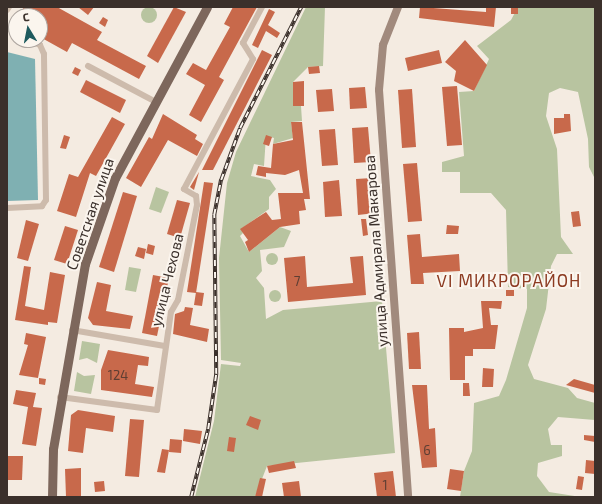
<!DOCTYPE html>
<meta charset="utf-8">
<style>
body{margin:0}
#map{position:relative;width:602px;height:504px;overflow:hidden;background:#f4ebe1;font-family:"Exo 2",sans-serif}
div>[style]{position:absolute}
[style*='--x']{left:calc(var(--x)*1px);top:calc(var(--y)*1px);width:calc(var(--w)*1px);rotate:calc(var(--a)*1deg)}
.green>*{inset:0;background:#b8c4a0}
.round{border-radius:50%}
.water>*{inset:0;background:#7fb0b2}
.building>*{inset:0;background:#c8694b}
.street>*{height:6px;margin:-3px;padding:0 3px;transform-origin:3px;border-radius:3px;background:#cdbbac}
.secondary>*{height:8px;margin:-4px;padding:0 4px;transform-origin:4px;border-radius:4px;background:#a18a7d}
.primary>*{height:9px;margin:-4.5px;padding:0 4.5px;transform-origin:4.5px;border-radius:4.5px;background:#7d675c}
.rail>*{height:3.5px;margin-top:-1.75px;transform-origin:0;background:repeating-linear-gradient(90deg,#fbf5ee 0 6px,#3b302b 0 12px);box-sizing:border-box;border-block:1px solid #3b302b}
span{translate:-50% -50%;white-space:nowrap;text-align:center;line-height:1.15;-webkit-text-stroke:4px #fbf5ee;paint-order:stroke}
.number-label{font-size:13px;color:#5e3e33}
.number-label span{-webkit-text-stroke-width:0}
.street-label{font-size:15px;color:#3b302b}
.quarter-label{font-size:17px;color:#8c3b22;letter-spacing:1px}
.frame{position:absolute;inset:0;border:8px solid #3b302b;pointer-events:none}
.north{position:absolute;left:8px;top:8px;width:40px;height:40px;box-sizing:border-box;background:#fbf5ee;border:1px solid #aea6a0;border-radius:50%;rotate:350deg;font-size:11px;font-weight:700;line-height:16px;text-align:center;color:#3b302b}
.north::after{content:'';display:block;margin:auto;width:14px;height:18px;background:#1f5a5e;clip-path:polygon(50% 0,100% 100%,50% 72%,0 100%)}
</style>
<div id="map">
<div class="green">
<div style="clip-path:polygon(306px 7px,325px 7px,323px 66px,308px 67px,293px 82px,293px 106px,301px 106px,302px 121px,291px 122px,293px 138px,273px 144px,274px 138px,266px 136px,264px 166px,254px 164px,251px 176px,270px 180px,276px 189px,269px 197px,269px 209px,241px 229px,243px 233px,240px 236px,249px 252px,280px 227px,291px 231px,284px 247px,260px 250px,262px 271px,256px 278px,264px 288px,266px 319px,283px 310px,382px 301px,395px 453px,267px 466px,255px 497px,195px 497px,214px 421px,221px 364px,240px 366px,241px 363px,221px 360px,219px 258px,227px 183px,236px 152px)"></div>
<div style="clip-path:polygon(518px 7px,595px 7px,595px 179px,589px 167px,588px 139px,578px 92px,560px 88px,549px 93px,546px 116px,557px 149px,561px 237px,573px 254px,557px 254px,551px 266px,546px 309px,528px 365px,534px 379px,568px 388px,577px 398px,595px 403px,595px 420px,558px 417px,548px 429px,551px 445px,562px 445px,562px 456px,538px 463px,537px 476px,549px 492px,581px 497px,460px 497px,464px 471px,472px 451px,474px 403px,499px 396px,506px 380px,527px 308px,527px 289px,508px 287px,506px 210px,491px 193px,460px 193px,460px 172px,442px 172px,442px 162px,464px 156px,459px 92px,474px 91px,489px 59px,477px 46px,511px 20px)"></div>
<div class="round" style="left:141px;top:7px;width:16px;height:16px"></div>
<div style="clip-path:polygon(156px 187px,169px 192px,161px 213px,149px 209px)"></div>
<div class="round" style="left:266px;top:253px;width:12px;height:12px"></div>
<div style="clip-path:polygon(129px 267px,141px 269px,136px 292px,125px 290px)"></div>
<div class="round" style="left:269px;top:290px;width:12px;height:12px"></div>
<div style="clip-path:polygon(82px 341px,100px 344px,97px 363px,87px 358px,79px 360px)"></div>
<div style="clip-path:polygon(77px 372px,84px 376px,95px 375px,91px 394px,74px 391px)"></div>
</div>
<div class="water">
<div style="clip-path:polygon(7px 52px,35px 59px,38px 200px,7px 201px)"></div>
</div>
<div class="building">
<div style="clip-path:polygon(24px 7px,57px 7px,102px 32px,97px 40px,146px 66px,139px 79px,72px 43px,67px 52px,40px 37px,40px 16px,19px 16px)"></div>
<div style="clip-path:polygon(78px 7px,94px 7px,88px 15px)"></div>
<div style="clip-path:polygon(174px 7px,186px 12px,158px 63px,147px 56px)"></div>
<div style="clip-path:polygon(233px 7px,257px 7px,219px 77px,224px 80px,201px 122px,189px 115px,205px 85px,186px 74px,193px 63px,206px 70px,230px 27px,224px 24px)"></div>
<div style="clip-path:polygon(420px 7px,486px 12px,486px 7px,496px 7px,494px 27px,419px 18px)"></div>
<div style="clip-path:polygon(511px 7px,518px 7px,518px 14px,511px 14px)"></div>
<div style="clip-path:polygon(269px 9px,275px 12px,268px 25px,280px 33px,277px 38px,266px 31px,258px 48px,252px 45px)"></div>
<div style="clip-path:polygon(103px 17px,108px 20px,105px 27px,99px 23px)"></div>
<div style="clip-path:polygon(465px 40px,487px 65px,474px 91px,454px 81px,456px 71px,445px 62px)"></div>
<div style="clip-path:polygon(262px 50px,272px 55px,213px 170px,202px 170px)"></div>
<div style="clip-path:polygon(439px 50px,442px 63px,408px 71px,405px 58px)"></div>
<div style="clip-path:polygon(319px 66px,320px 73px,309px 74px,308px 67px)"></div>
<div style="clip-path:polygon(75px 67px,81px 70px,78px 76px,72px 73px)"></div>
<div style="clip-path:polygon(86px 80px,126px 100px,120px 113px,80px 92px)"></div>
<div style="clip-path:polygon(304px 81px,304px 106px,293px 106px,293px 82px)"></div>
<div style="clip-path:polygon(457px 86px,462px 145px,447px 146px,442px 87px)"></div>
<div style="clip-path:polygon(365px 87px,367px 108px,350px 109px,349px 88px)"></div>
<div style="clip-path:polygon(332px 89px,334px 111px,318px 112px,316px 90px)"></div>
<div style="clip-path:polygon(412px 89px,416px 147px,402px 148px,398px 90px)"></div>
<div style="clip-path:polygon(163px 114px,197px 135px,195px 139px,203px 144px,197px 156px,168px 140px,141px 187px,126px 178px,149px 137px,152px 139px)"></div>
<div style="clip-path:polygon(564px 114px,570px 114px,571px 131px,554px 134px,554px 118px,564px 118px)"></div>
<div style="clip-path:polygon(112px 117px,125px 124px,96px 176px,90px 173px,76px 217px,57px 211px,69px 174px,78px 177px)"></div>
<div style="clip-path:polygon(291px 122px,302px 122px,310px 199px,304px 199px,306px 210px,299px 211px,300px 224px,280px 227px,249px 252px,245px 242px,248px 240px,240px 229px,266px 212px,272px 220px,281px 219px,278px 193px,303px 193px,299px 170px,285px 175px,266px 173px,266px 177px,256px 175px,258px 166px,271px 168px,273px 144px,293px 140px)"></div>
<div style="clip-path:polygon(368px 127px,371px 162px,354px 163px,352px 128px)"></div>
<div style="clip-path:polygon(335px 129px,338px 165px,322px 166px,319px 130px)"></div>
<div style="clip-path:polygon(64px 135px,70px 137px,66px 149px,60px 148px)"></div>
<div style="clip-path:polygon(266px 135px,272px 137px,269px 146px,263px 144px)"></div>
<div style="clip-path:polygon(417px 163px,422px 221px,408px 222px,403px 164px)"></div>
<div style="clip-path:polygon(199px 172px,194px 190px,190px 187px)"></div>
<div style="clip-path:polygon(372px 178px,375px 213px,358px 215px,356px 179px)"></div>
<div style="clip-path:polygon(339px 180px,342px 216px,325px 217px,323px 182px)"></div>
<div style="clip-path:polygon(204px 182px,213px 183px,196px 293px,187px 292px)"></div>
<div style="clip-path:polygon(123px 192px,137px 196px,114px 272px,99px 267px)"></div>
<div style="clip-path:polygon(177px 200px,190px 203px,180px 238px,167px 234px)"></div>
<div style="clip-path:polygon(579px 211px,581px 226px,573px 227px,571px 212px)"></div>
<div style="clip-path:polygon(361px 219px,366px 219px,368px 235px,363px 236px)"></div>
<div style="clip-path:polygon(26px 220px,39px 224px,28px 261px,17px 258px)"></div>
<div style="clip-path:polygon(447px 225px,459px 226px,458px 234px,446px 234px)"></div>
<div style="clip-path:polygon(65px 226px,78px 230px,67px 264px,54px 260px)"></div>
<div style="clip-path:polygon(420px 234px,422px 257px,459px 254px,460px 271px,423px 273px,424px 284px,411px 284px,407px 235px)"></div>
<div style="clip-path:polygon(148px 244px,155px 246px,153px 255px,146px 253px)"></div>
<div style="clip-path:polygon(138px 247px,146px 249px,144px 259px,135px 256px)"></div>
<div style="clip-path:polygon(305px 256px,307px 287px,353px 283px,350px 257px,363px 256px,366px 295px,288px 302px,284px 258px)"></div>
<div style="clip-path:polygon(24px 266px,31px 267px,25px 306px,44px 310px,50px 272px,65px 275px,57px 323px,48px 322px,48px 325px,15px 320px)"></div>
<div style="clip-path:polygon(153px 275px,169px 278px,157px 336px,142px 333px)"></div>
<div style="clip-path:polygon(97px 282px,111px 285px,106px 311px,133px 316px,130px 329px,93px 325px,88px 318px)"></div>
<div style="clip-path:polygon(506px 290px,514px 290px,514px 296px,506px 296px)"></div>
<div style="clip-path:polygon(196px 292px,204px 293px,202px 306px,194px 305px)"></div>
<div style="clip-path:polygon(481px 301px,502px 301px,501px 309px,489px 308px,491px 325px,498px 325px,495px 349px,473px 349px,473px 356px,465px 356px,465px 380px,450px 380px,449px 328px,464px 328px,464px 332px,483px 328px)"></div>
<div style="clip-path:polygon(185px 307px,193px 308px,190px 325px,209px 329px,207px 342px,173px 334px,175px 314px,184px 311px)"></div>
<div style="clip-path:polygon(419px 332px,421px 369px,409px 369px,407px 333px)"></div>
<div style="clip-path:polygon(26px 333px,46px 337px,38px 378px,19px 375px,28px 345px,24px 344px)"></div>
<div style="clip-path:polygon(108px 350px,149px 357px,148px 366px,138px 365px,135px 384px,154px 387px,152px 397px,101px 390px,101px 370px)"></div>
<div style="clip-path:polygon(483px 368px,494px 369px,493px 387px,482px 387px)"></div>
<div style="clip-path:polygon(39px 378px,46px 379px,45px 385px,39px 384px)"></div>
<div style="clip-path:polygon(574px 379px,595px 385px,595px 393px,566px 385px)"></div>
<div style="clip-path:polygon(463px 383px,469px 383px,470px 396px,463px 396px)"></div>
<div style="clip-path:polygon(412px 385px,427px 385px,429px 429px,435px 428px,437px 467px,422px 468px)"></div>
<div style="clip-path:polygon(16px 390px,36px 393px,33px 407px,42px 408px,36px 446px,22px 444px,28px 407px,13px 404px)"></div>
<div style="clip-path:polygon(78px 410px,115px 416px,113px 432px,86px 428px,83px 453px,68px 451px,71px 415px)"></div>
<div style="clip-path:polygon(250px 416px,261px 420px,258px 430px,246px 425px)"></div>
<div style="clip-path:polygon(130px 419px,144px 420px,139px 477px,125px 476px)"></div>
<div style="clip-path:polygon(184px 429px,202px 431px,200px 444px,183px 441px)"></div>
<div style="clip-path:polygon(584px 435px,595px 436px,595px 442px,584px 440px)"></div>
<div style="clip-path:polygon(229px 437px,236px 438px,234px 452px,227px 451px)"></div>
<div style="clip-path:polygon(170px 439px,182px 440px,181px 453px,169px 452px)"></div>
<div style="clip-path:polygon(162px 449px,169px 450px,165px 473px,157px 472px)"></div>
<div style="clip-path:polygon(7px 456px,23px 456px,22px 480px,7px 480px)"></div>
<div style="clip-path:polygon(586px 460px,595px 461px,595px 474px,585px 473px)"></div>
<div style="clip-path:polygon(294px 461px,296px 468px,269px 473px,267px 466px)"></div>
<div style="clip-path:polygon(81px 468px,81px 497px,66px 497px,65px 469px)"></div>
<div style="clip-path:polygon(450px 469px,464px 471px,461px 491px,447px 489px)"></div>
<div style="clip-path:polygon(393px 471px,396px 497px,377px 497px,374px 473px)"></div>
<div style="clip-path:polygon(578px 476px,584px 477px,582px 490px,576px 489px)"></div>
<div style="clip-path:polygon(260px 478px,266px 479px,262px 497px,255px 497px)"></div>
<div style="clip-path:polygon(104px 481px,105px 491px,95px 492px,94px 482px)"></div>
<div style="clip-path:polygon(299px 481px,301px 497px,284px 497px,282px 483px)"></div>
</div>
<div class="street">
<div style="--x:7;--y:10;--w:4;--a:-56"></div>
<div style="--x:7;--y:28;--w:10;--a:29"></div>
<div style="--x:88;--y:66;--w:75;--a:27.9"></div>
<div style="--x:7;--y:208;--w:35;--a:-3"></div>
<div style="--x:42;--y:206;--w:7;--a:-56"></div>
<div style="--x:46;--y:200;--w:146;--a:-90.8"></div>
<div style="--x:44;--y:54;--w:10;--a:-114"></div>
<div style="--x:40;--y:45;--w:11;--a:-153"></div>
<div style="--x:72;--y:330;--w:94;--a:9.8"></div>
<div style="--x:60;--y:397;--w:98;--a:7.6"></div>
<div style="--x:157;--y:410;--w:99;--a:-81.9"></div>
<div style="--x:171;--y:312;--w:14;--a:-60"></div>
<div style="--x:178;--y:300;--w:97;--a:-78.7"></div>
<div style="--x:197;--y:205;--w:9;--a:-96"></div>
<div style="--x:196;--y:196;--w:14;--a:-150"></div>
<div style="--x:184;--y:189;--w:147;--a:-62"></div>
<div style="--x:253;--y:59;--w:19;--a:-122"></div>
<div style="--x:243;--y:43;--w:41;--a:-62.2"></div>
</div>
<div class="secondary">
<div style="--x:398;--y:7;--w:41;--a:111.5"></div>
<div style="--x:383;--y:45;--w:45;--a:95.1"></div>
<div style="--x:379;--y:90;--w:408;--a:85.9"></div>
</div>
<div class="primary">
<div style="--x:52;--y:497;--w:48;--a:-88.8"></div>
<div style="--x:53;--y:449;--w:188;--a:-80.2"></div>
<div style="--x:85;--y:264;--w:91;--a:-70.8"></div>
<div style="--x:115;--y:178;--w:194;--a:-61.7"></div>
</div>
<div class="rail">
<div style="--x:191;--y:497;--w:70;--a:-76"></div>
<div style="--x:208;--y:429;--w:56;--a:-81.7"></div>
<div style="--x:216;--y:374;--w:159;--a:-90.7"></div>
<div style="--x:214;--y:215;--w:36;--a:-79"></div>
<div style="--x:221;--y:180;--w:55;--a:-69.9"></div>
<div style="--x:240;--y:128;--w:136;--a:-63.2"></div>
</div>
<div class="number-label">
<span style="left:297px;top:281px">7</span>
<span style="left:118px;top:375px">124</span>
<span style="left:427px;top:450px">6</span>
<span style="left:385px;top:485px">1</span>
</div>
<div class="street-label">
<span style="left:90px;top:214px;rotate:-71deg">Советская улица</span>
<span style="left:376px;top:251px;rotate:-94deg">улица Адмирала Макарова</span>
<span style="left:167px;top:280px;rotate:-76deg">улица Чехова</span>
</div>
<div class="quarter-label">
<span style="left:509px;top:281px">VI МИКРОРАЙОН</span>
</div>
<div class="frame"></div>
<div class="north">С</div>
</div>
